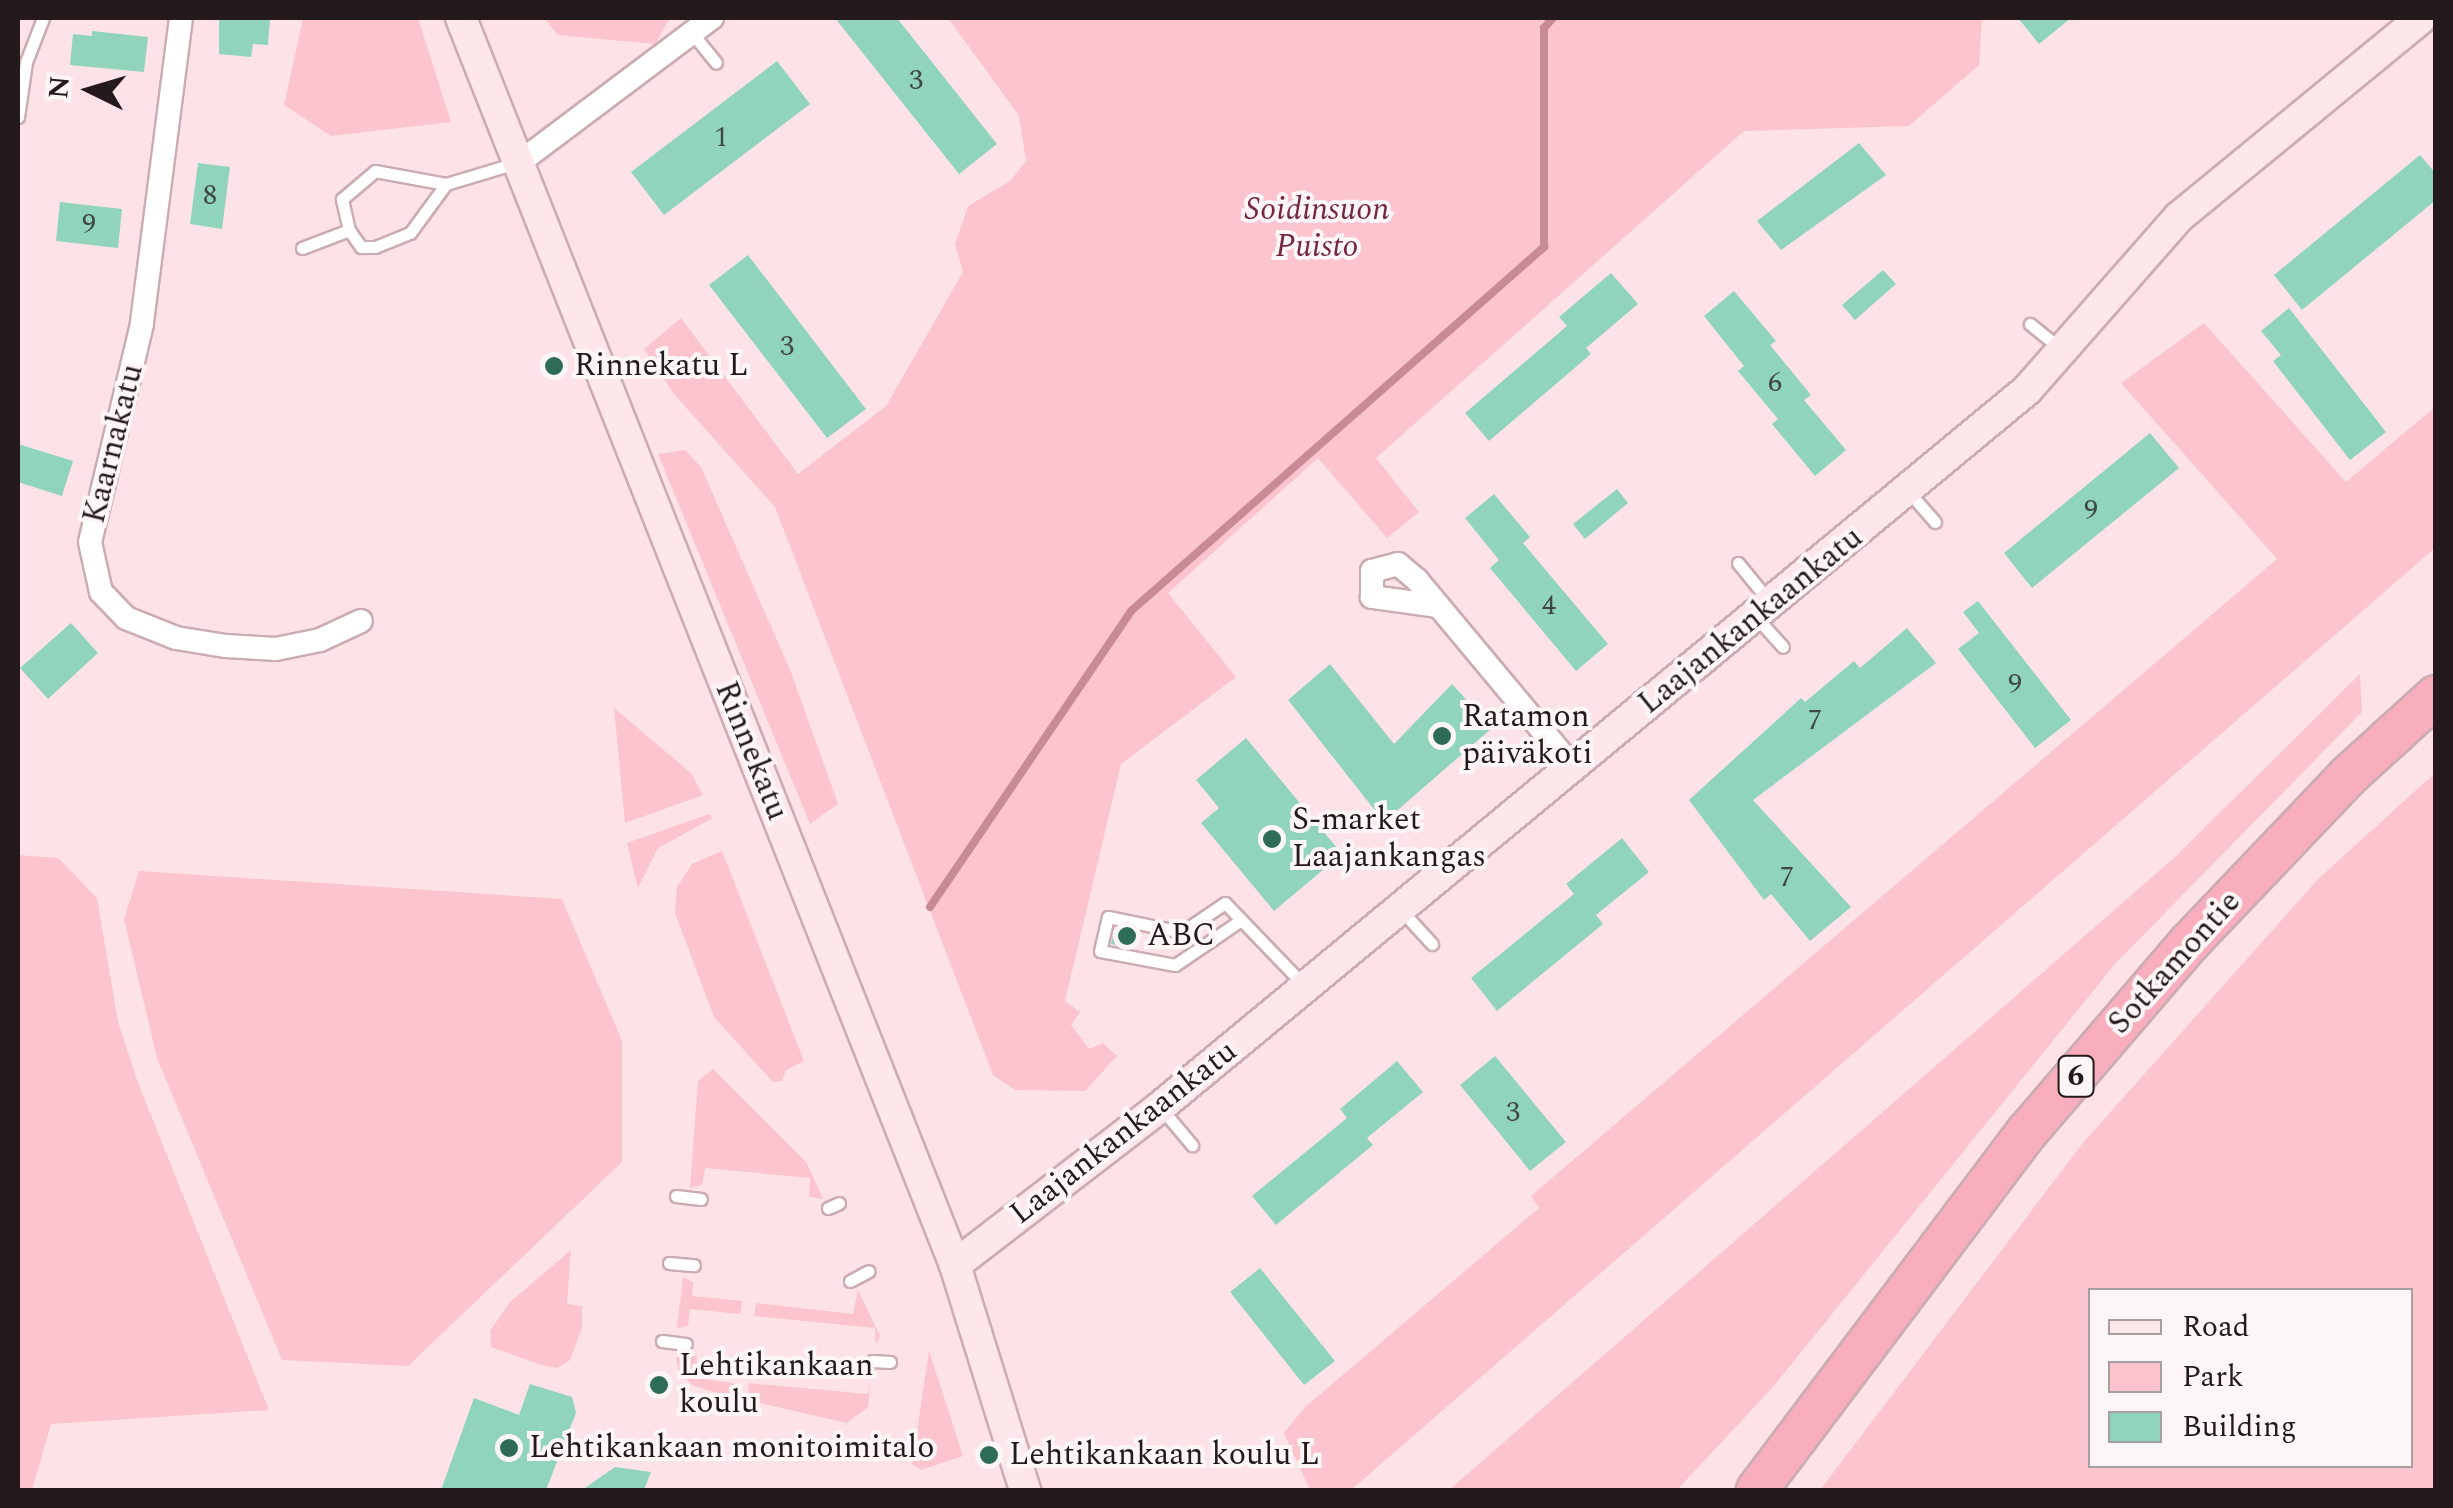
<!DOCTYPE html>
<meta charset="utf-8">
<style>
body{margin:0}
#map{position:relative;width:2453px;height:1508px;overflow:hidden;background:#fde3e7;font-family:Spectral,serif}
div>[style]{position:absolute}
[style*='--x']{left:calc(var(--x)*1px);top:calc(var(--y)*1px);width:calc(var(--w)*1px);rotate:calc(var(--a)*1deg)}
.green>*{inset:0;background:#fbc4cf}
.stream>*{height:8px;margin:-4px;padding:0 4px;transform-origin:4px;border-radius:4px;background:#c88a97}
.building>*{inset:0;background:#90d4bb}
.roads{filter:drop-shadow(2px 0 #cbacb2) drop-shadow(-2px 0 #cbacb2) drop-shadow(0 2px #cbacb2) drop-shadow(0 -2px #cbacb2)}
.lane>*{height:11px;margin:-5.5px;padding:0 5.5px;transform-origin:5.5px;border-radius:5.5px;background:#fff}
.street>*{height:22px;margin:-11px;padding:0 11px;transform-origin:11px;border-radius:11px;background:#fff}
.secondary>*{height:30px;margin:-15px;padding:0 15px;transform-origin:15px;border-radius:15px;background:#fde7eb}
.highway>*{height:40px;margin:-20px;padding:0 20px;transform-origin:20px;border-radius:20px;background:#f8aebd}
.dots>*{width:28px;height:28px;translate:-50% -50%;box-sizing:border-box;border:5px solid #fcf6f7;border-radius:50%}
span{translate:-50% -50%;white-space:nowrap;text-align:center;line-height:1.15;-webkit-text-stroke:8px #fcf6f7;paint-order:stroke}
.number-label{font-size:28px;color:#3f4843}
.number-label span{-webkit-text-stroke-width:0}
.shield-label span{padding:2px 8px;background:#fcf6f7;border:2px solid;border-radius:8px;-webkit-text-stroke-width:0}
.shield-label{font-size:30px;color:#24191b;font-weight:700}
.park-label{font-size:32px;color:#73283e;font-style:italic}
.poi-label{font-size:32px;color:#24191b}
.left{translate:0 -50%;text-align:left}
.street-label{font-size:32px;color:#24191b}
.frame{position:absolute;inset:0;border:20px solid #24191b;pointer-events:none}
.legend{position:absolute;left:2088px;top:1288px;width:325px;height:180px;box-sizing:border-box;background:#fcf6f7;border:2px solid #a69e9f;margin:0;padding:12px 18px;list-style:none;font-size:30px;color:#24191b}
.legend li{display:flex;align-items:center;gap:20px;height:50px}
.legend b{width:50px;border:2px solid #a69e9f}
.north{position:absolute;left:40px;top:40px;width:100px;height:100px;-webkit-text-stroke:8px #fcf6f7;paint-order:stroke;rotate:275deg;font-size:28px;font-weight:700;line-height:40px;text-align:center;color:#24191b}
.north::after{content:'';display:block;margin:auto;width:35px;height:45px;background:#24191b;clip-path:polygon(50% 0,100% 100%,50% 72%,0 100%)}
</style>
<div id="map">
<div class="green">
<div style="clip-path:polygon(303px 18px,418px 18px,451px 122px,331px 136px,284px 105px)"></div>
<div style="clip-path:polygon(544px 18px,670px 18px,655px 44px,558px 35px)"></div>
<div style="clip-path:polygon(948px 18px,1982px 18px,1979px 65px,1909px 126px,1744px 131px,1376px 458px,1419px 512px,1387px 538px,1318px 458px,1168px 593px,1236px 677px,1121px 764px,1065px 1001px,1080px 1012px,1071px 1025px,1089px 1049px,1103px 1043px,1117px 1056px,1085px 1091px,1015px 1090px,993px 1075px,775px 507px,674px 394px,644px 349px,681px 318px,798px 474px,886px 406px,963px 272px,955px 244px,968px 206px,1010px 181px,1026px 161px,1019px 116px)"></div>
<div style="clip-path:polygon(2204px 323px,2346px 482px,2435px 407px,2435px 548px,1351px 1490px,1310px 1490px,1284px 1433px,1304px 1408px,1539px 1208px,1531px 1196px,2277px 559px,2121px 383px)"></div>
<div style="clip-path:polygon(685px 450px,701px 467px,791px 672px,838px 804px,810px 824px,658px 454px)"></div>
<div style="clip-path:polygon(2360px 674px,2362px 712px,2115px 964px,1773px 1387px,1677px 1490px,1449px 1490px,2174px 858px)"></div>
<div style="clip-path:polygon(614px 708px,691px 773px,703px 795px,625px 823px)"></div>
<div style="clip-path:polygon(evenodd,2435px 773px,2435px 1490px,1820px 1490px,2082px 1144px,2319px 878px,2435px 773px,2090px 1290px,2410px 1290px,2410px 1466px,2090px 1466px,2090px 1290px)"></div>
<div style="clip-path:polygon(709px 814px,713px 818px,658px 848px,638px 888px,627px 843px)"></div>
<div style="clip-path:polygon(722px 851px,804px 1061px,786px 1070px,782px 1081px,773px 1082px,714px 1017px,675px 913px,677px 887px,692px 864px)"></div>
<div style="clip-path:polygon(18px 855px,58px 858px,97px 898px,118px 1022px,137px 1080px,269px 1410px,51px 1424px,32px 1490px,18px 1490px)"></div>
<div style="clip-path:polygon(139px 871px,562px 899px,622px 1041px,622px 1162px,408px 1366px,282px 1360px,157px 1058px,124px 919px)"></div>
<div style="clip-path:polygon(713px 1069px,806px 1162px,823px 1199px,809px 1197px,810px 1178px,705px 1168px,702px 1185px,690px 1188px,698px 1081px)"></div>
<div style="clip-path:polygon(571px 1250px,567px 1304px,582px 1306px,582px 1328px,570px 1360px,557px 1368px,541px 1365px,491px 1347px,490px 1331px,510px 1302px)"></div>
<div style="clip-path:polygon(683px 1277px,693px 1282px,692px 1296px,742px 1301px,740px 1314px,690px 1309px,688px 1326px,677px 1328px)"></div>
<div style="clip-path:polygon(858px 1290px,880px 1336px,876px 1345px,875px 1328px,754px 1316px,756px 1303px,853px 1314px)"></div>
<div style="clip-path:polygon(929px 1351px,963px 1456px,921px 1470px,912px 1464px)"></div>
<div style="clip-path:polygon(681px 1353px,697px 1356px,696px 1378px,734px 1383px,733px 1398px,692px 1385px,679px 1373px,676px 1358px)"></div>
<div style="clip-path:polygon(871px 1376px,868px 1407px,847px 1423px,747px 1400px,749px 1383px,868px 1394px)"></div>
</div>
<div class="stream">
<div style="--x:930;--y:907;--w:358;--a:-55.8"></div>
<div style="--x:1131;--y:611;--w:551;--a:-41.39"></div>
<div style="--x:1544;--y:247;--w:219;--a:-90"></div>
<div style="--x:1544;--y:28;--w:13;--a:-48"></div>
</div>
<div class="building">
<div style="clip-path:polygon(219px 18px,270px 18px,268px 45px,253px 44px,251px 57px,219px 54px)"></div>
<div style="clip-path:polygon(835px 18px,897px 18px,997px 144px,959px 174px)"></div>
<div style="clip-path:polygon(2018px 18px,2071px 18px,2039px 44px)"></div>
<div style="clip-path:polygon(92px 31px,148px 37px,144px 72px,70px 65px,73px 34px,92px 36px)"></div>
<div style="clip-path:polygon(777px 61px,810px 104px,664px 215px,631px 172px)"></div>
<div style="clip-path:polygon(1859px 143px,1886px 175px,1781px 250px,1757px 221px)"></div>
<div style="clip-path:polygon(2420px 155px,2436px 174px,2436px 200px,2302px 310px,2274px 275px)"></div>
<div style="clip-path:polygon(198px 163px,230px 167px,222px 229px,190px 224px)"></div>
<div style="clip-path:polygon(60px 202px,122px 209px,118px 248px,56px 241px)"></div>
<div style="clip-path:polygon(748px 255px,866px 409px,827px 438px,709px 285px)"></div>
<div style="clip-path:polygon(1883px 270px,1896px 284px,1855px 320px,1842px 305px)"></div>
<div style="clip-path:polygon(1611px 273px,1638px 304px,1586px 348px,1591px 354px,1489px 441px,1465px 413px,1567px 326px,1559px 317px)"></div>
<div style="clip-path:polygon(1734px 291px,1776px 341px,1770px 345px,1811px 395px,1804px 400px,1846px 450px,1815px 476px,1772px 424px,1778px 419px,1738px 371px,1744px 366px,1704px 316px)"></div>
<div style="clip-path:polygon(2289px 308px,2386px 432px,2350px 460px,2273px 361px,2281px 355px,2261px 331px)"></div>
<div style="clip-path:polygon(2150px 433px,2179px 468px,2032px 588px,2004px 553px)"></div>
<div style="clip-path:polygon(18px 444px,73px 461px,62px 496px,18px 482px)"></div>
<div style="clip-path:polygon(1617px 489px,1628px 503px,1585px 539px,1573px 524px)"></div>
<div style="clip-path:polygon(1494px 494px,1530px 537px,1523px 543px,1608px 644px,1576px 671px,1490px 568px,1499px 560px,1465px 518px)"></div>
<div style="clip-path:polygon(1978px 601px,2071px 720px,2035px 748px,1958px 649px,1979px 633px,1963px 612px)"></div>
<div style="clip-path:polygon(71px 623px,98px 653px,48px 699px,20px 668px)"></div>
<div style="clip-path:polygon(1907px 628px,1936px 663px,1753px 800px,1851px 907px,1810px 941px,1771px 894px,1764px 900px,1689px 800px,1801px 698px,1805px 702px,1854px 661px,1860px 668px)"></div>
<div style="clip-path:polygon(1330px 664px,1394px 744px,1452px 684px,1492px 728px,1384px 822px,1288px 700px)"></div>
<div style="clip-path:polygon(1246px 738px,1342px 854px,1274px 911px,1201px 823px,1219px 808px,1196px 780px)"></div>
<div style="clip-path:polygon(1622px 838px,1649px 872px,1596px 915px,1603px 924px,1497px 1011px,1471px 978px,1574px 894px,1566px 884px)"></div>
<div style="clip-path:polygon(1115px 928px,1136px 932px,1133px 948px,1111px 944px)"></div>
<div style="clip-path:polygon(1495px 1056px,1566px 1142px,1530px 1171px,1460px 1085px)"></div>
<div style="clip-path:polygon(1397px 1061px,1423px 1092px,1367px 1138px,1373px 1145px,1276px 1225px,1252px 1196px,1347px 1118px,1340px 1109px)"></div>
<div style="clip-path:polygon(1260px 1268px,1335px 1361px,1304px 1385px,1230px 1292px)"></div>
<div style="clip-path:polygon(530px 1384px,572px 1397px,576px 1413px,546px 1490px,441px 1490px,474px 1398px,519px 1415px)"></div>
<div style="clip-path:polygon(615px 1467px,651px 1472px,644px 1490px,582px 1490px)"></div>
</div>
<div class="roads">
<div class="lane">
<div style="--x:692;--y:33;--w:38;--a:51"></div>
<div style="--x:18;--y:117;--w:56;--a:-81.7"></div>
<div style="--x:26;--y:62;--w:47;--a:-68.9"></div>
<div style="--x:349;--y:230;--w:32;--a:-103"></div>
<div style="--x:342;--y:199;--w:43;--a:-40.3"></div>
<div style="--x:375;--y:171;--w:72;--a:10.4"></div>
<div style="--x:302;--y:248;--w:50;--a:-21"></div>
<div style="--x:349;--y:230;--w:21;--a:55"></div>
<div style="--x:361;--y:247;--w:14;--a:0"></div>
<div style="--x:375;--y:247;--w:38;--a:-22"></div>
<div style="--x:410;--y:233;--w:61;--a:-53.7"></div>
<div style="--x:446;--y:184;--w:73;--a:-16.7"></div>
<div style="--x:2030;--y:324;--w:41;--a:39.1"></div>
<div style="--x:1908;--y:491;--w:41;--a:48.9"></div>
<div style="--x:1738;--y:563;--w:49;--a:50.8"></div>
<div style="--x:1756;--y:617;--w:40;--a:48"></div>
<div style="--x:1401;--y:910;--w:46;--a:47.6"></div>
<div style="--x:1241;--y:920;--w:80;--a:145.7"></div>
<div style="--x:1175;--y:965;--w:76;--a:-169.4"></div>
<div style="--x:1100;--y:951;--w:35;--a:-77"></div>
<div style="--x:1108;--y:917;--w:76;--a:11.5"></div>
<div style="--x:1182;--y:932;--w:52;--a:-34"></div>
<div style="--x:1225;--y:903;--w:112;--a:46.1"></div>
<div style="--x:1160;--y:1107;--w:50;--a:49.9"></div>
<div style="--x:676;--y:1196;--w:25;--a:7"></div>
<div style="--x:828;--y:1208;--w:12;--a:-24"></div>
<div style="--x:669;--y:1263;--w:25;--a:5"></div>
<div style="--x:850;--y:1281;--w:21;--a:-28"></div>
<div style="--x:662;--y:1341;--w:24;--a:7"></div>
<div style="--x:872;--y:1361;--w:18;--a:3"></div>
</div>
<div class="street">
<div style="--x:181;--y:18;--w:308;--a:97.3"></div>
<div style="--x:142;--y:324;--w:224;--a:103.4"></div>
<div style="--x:90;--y:542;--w:51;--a:77.6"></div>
<div style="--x:101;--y:592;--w:36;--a:46"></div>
<div style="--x:126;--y:618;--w:54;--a:21.8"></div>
<div style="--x:176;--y:638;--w:51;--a:9.1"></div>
<div style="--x:226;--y:646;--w:50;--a:3.4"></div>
<div style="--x:276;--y:649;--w:45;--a:-11.6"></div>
<div style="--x:320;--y:640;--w:45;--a:-24.9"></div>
<div style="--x:520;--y:162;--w:240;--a:-36.9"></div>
<div style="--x:1438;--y:606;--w:67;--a:-172.2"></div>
<div style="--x:1372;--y:597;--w:26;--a:-90"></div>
<div style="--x:1372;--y:571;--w:27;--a:-15"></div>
<div style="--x:1398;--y:564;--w:25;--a:40"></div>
<div style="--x:1417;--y:580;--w:244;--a:50.2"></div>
</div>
<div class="secondary">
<div style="--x:461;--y:18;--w:1341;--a:68.39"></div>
<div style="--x:955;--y:1265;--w:236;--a:72.7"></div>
<div style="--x:955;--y:1265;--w:259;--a:-37.6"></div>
<div style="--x:1160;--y:1107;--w:1125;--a:-39.59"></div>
<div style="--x:2027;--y:390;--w:230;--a:-48.7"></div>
<div style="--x:2179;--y:217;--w:313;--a:-39.4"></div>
</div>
<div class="highway">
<div style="--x:1757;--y:1490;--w:448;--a:-53"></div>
<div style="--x:2027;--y:1132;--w:250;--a:-49.4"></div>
<div style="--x:2190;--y:942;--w:229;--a:-46.4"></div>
<div style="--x:2348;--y:776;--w:119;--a:-42.3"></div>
</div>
</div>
<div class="dots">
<div style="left:554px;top:366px;background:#2f6c58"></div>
<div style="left:1442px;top:736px;background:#2f6c58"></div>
<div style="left:1272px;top:839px;background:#2f6c58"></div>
<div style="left:1127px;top:936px;background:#2f6c58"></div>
<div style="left:659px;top:1385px;background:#2f6c58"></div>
<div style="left:509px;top:1448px;background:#2f6c58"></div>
<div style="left:989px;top:1455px;background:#2f6c58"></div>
</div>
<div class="number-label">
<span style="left:916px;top:81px">3</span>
<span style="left:721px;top:138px">1</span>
<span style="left:210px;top:196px">8</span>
<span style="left:89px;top:225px">9</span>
<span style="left:787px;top:347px">3</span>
<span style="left:1775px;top:383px">6</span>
<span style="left:2091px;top:511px">9</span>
<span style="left:1549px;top:606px">4</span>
<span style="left:2015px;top:685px">9</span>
<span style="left:1815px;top:721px">7</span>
<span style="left:1787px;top:878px">7</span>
<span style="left:1513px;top:1113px">3</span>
</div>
<div class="shield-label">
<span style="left:2076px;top:1076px">6</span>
</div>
<div class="park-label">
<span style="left:1317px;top:229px">Soidinsuon<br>Puisto</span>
</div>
<div class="poi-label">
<span class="left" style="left:574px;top:366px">Rinnekatu L</span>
<span class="left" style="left:1462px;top:736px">Ratamon<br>päiväkoti</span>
<span class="left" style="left:1292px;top:839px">S-market<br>Laajankangas</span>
<span class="left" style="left:1147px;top:936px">ABC</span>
<span class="left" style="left:679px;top:1385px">Lehtikankaan<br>koulu</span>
<span class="left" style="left:529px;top:1448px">Lehtikankaan monitoimitalo</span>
<span class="left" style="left:1009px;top:1455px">Lehtikankaan koulu L</span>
</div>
<div class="street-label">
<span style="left:114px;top:444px;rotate:-76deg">Kaarnakatu</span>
<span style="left:1751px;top:621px;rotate:-39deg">Laajankankaankatu</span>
<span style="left:751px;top:751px;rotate:68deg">Rinnekatu</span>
<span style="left:2175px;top:963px;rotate:-48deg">Sotkamontie</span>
<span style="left:1124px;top:1133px;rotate:-38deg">Laajankankaankatu</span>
</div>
<div class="frame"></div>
<ul class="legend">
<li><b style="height:12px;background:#fde7eb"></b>Road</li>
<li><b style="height:28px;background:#fbc4cf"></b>Park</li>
<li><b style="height:28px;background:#90d4bb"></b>Building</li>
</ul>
<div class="north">N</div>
</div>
